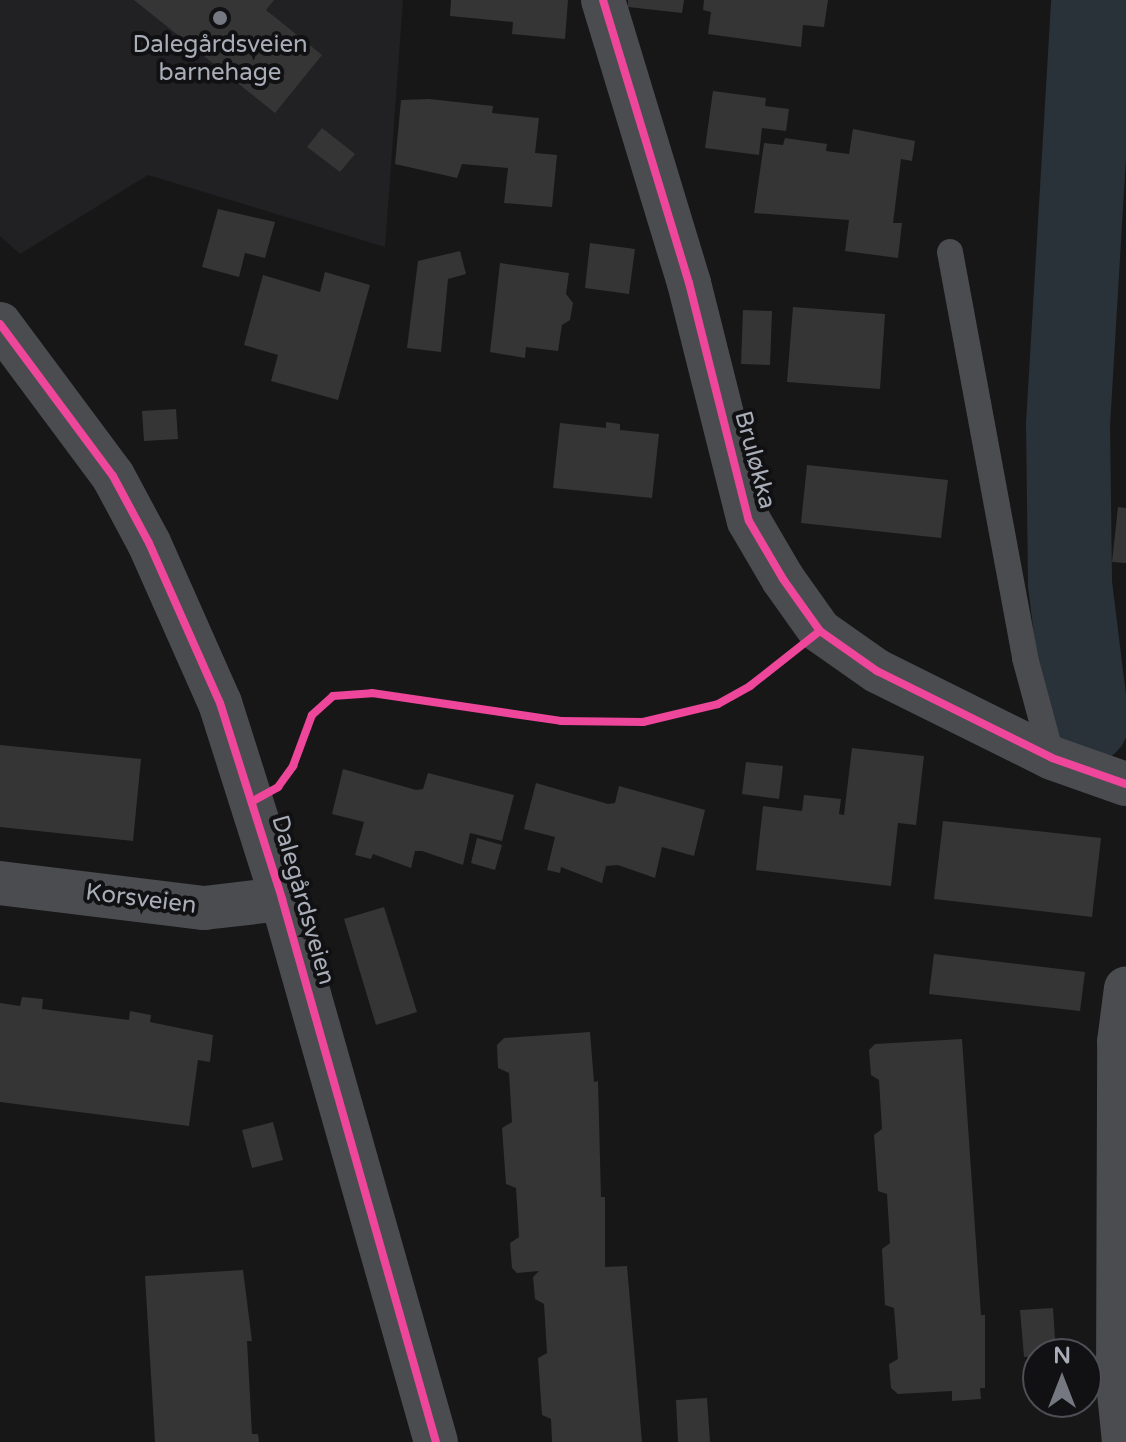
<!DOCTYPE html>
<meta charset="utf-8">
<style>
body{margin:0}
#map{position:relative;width:1126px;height:1442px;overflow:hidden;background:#171717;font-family:"Varela Round",sans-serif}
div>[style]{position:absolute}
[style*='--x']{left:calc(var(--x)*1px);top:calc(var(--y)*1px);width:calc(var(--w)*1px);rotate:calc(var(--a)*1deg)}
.built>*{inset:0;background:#212123}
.river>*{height:84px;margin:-42px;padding:0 42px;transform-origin:42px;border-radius:42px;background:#2a3239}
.building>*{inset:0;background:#353536}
.service>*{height:26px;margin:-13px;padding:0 13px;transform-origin:13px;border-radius:13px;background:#4b4c50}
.minor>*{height:44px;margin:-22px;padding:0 22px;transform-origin:22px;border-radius:22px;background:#4b4c50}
.cycleway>*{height:8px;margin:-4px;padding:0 4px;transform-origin:4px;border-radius:4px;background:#ed469a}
.dots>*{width:22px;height:22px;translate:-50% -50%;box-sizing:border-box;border:4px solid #111113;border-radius:50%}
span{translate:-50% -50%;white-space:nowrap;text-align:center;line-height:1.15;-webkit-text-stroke:8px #111113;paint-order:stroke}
.poi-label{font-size:24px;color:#a8adb8}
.street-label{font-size:24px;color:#a8adb8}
.north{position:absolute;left:1022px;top:1338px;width:80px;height:80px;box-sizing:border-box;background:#111113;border:2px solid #4d4f55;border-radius:50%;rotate:0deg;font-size:22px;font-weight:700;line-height:32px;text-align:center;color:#a8adb8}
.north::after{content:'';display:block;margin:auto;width:28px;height:36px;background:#757880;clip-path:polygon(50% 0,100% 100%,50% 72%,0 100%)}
</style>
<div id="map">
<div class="built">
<div style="clip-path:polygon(0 0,403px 0,385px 247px,148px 175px,20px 254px,0 236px)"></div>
</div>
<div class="river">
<div style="--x:1087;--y:722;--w:140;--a:-97"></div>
<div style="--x:1070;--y:583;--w:158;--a:-90.7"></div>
<div style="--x:1068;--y:425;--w:426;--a:-86.6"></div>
</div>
<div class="building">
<div style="clip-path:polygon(134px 0,274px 0,266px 10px,322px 55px,275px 113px)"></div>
<div style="clip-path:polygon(451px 0,568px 0,565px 39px,512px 34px,513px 22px,450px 16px)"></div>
<div style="clip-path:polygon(628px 0,684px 0,682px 13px,628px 7px)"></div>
<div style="clip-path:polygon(704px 0,828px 0,824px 27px,803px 25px,801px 47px,708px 34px,711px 12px,703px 10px)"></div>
<div style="clip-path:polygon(713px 91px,766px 98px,765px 106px,789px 109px,786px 131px,762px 128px,759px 155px,705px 148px)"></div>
<div style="clip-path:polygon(429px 99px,493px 106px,492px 113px,539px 118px,535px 153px,557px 155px,552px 207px,504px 203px,508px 168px,462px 164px,457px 178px,395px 164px,401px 100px)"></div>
<div style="clip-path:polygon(322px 128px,355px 154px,340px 172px,307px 147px)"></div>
<div style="clip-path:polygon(853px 129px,915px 141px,912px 161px,901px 159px,893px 223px,902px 223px,898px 258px,845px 251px,849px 220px,754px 213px,764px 143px,783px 145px,785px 138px,827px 144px,826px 151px,849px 154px)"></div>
<div style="clip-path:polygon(218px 209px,275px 222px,265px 258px,245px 253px,239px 277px,202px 267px)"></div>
<div style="clip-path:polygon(590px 243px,635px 249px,629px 294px,585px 288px)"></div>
<div style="clip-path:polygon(460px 251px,466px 274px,448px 279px,441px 352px,407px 348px,418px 261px)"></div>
<div style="clip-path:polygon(500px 263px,569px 273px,566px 294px,573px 303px,570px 320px,562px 325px,558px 351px,526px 347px,525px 358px,490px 352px)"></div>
<div style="clip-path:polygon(325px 272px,370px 285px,338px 400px,271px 381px,278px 355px,244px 345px,263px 275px,320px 292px)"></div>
<div style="clip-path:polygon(793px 307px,885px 314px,880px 389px,787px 382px)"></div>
<div style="clip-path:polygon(743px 310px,772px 311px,770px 365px,741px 364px)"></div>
<div style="clip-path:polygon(176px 409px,178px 439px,144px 441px,142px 411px)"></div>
<div style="clip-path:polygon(606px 422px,620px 424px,620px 430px,659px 434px,652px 498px,553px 488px,560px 423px,606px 428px)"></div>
<div style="clip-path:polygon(807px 465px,948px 480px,941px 538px,801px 523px)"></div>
<div style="clip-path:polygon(1118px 507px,1126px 508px,1126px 563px,1112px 562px)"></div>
<div style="clip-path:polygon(0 745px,141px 759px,133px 841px,0 827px)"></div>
<div style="clip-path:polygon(852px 748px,924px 756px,916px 825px,898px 823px,891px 886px,756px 870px,763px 806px,802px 811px,804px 795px,841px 799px,839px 814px,844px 815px)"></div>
<div style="clip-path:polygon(746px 762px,783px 766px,779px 799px,742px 794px)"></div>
<div style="clip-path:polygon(343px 769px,416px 790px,423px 789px,428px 773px,514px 795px,502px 841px,470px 833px,463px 865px,422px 851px,415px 851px,411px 868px,373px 854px,371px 859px,355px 855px,364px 822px,332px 814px)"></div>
<div style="clip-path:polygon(536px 783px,608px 804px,615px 803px,619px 786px,705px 810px,694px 856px,662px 847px,655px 878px,618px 865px,606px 866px,602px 883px,561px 867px,560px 873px,547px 870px,555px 837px,524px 829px)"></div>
<div style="clip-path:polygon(943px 821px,1101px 838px,1092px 917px,934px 899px)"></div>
<div style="clip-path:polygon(477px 838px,502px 845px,495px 870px,471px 863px)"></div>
<div style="clip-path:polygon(384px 907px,417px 1012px,376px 1025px,344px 919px)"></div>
<div style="clip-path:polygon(934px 954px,1085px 972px,1080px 1011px,929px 994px)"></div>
<div style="clip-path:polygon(22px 997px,43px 999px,42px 1009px,129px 1020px,130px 1011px,151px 1015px,150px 1022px,213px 1035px,210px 1062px,198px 1060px,189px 1126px,0 1102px,0 1003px,20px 1006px)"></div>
<div style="clip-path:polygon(590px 1032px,594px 1082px,598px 1081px,601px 1197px,605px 1197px,605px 1267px,627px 1266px,642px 1442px,552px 1442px,551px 1419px,542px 1415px,538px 1358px,547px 1353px,544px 1304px,535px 1299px,533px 1277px,539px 1271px,517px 1273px,512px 1268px,510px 1243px,519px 1237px,516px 1188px,506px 1184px,502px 1128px,512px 1122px,509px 1073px,498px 1068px,497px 1045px,504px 1038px)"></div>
<div style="clip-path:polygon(962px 1039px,981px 1315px,985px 1315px,985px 1388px,980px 1388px,981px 1399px,952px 1401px,952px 1391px,898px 1394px,891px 1388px,889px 1364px,898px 1359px,894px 1308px,885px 1305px,882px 1249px,890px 1243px,887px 1194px,878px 1191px,874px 1135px,882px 1129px,879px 1080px,871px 1075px,869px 1050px,875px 1044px)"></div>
<div style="clip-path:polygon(273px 1122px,283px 1160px,252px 1168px,242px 1130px)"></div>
<div style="clip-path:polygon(243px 1270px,252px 1341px,247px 1341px,252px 1434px,258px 1434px,259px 1442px,155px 1442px,145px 1276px)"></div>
<div style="clip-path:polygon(1053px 1308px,1056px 1354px,1024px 1357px,1020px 1310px)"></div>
<div style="clip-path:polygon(707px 1398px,710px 1442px,678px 1442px,676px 1400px)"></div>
</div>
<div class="service">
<div style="--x:950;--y:252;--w:413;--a:79.5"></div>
<div style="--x:1025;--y:658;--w:104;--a:74.9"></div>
</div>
<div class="minor">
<div style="--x:603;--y:0;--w:296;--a:73.1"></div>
<div style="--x:689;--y:283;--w:245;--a:75.9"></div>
<div style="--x:749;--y:521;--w:67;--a:59.6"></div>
<div style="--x:783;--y:579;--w:64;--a:54.6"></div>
<div style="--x:820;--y:631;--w:70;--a:35.1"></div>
<div style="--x:877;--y:671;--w:195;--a:26.4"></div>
<div style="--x:1052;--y:758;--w:78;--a:19.4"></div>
<div style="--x:0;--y:324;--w:189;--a:53.4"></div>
<div style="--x:113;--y:476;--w:76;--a:61.8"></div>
<div style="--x:149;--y:543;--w:175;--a:66.1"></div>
<div style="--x:220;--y:703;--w:206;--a:72.4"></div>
<div style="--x:282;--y:899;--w:564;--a:74.17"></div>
<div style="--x:0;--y:883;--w:206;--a:7"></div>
<div style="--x:204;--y:908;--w:79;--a:-6.6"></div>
<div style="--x:1124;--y:1442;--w:59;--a:-95.8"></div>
<div style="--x:1118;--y:1383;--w:341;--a:-89.8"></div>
<div style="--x:1119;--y:1042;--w:54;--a:-82.6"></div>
</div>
<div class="cycleway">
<div style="--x:603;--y:0;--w:296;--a:73.1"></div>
<div style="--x:689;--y:283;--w:245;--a:75.9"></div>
<div style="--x:749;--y:521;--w:67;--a:59.6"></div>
<div style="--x:783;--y:579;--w:64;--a:54.6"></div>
<div style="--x:820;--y:631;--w:70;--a:35.1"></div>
<div style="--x:877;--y:671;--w:195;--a:26.4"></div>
<div style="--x:1052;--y:758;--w:78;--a:19.4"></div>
<div style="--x:0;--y:324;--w:189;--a:53.4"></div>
<div style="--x:113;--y:476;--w:76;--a:61.8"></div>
<div style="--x:149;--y:543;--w:175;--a:66.1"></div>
<div style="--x:220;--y:703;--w:206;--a:72.4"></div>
<div style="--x:282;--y:899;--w:564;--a:74.17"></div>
<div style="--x:253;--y:801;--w:29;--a:-29"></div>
<div style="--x:278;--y:787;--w:26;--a:-54"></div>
<div style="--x:293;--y:766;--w:54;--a:-69.6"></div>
<div style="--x:312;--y:715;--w:28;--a:-42"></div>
<div style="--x:333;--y:696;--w:39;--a:-4"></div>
<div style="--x:372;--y:693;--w:191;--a:8.4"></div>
<div style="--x:561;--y:721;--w:82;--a:0.7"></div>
<div style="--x:643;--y:722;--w:77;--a:-13.5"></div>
<div style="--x:718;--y:704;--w:37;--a:-29"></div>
<div style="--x:750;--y:686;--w:89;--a:-38.2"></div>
</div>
<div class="dots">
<div style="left:220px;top:18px;background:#757880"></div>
</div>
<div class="poi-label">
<span style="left:220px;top:59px">Dalegårdsveien<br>barnehage</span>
</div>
<div class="street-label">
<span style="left:755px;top:460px;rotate:75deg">Bruløkka</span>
<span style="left:141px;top:899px;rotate:7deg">Korsveien</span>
<span style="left:303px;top:900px;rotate:74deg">Dalegårdsveien</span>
</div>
<div class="north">N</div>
</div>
